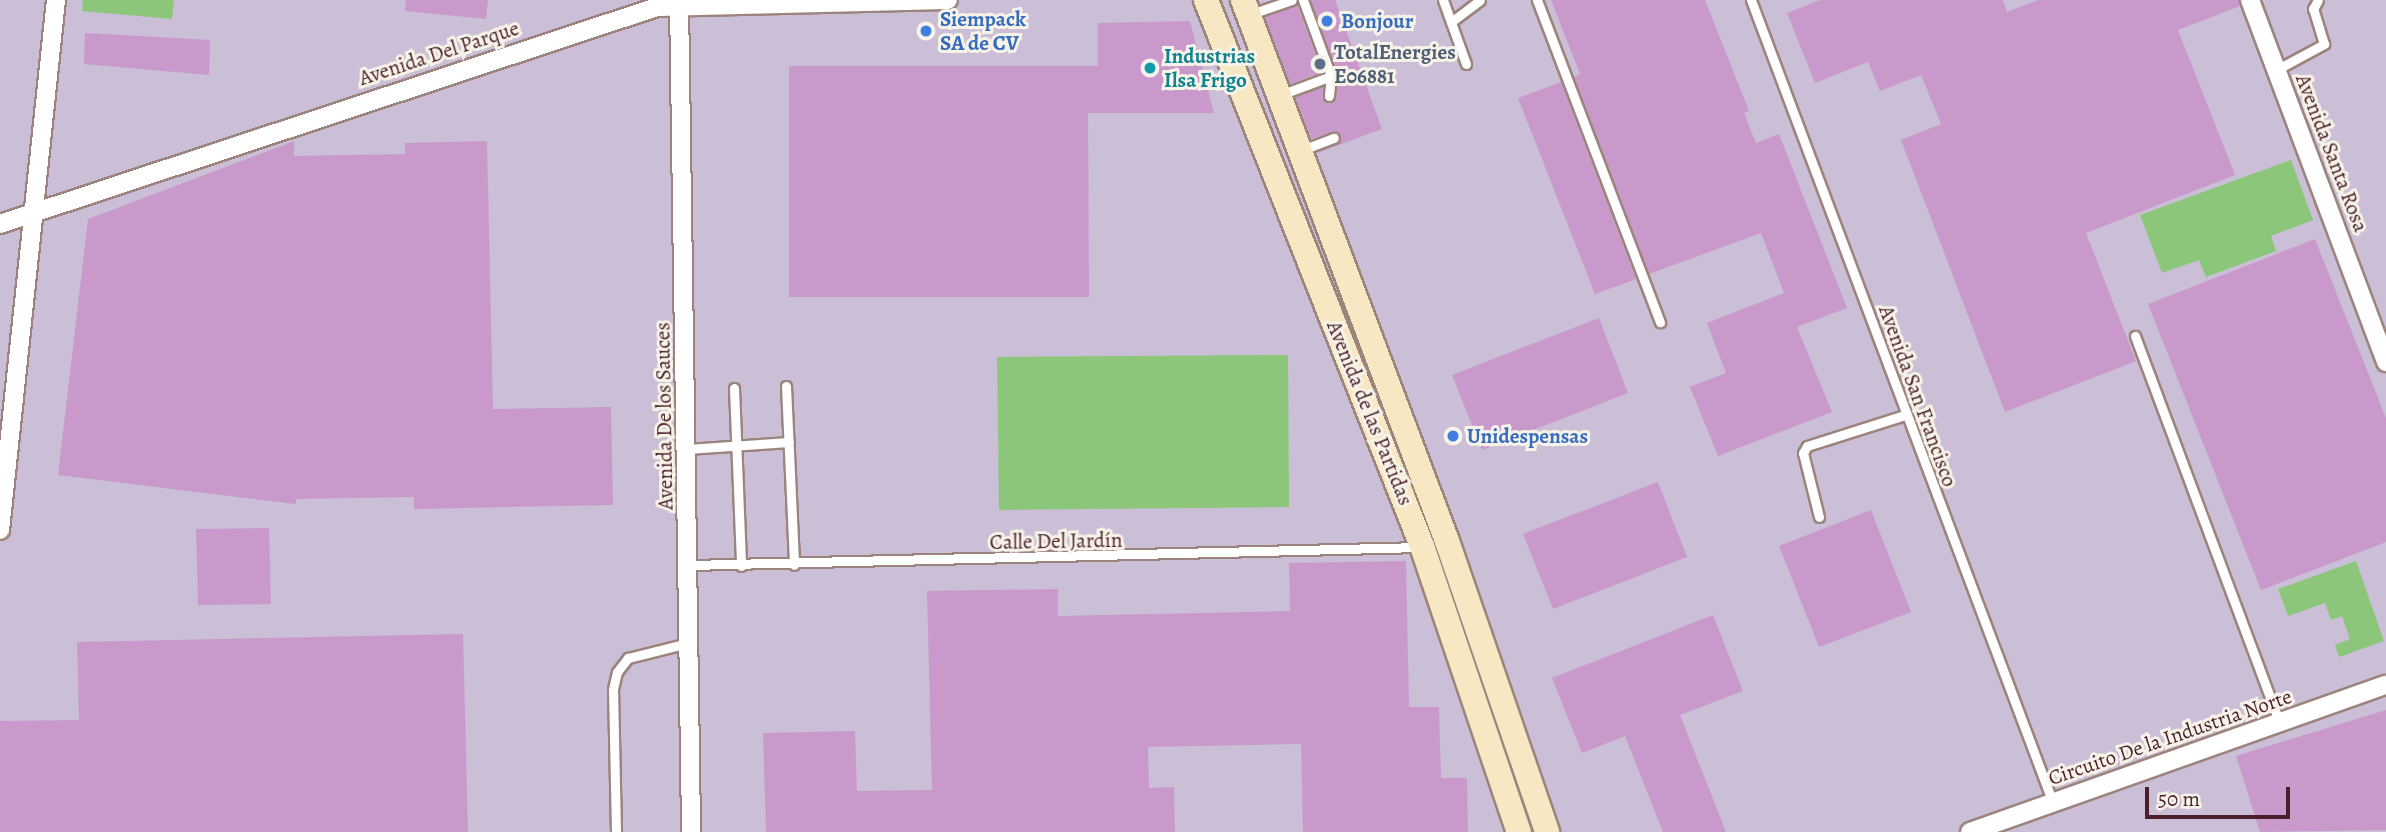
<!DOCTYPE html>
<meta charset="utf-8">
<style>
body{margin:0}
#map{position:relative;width:2386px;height:832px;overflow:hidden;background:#eee8cd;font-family:Alegreya,serif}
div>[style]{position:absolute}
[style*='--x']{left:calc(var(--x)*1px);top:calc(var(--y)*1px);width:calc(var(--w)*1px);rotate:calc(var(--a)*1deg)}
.industrial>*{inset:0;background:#cabfd6}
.green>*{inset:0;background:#8bc67b}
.building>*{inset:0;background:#c999cb}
.roads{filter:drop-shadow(2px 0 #9c847c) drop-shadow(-2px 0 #9c847c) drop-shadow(0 2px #9c847c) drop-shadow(0 -2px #9c847c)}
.lane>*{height:9px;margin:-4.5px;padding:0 4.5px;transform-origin:4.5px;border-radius:4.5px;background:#fff}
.street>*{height:18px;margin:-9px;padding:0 9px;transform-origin:9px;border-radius:9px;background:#fff}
.secondary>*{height:24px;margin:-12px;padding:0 12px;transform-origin:12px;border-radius:12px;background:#f7e8c3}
.dots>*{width:19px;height:19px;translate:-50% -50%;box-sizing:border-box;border:4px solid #f7f3e8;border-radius:50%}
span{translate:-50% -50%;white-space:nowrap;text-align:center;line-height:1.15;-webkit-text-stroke:6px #f7f3e8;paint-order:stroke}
.shop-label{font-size:21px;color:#366cbe;font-weight:700}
.left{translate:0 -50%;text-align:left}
.service-label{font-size:21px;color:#4e5e75;font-weight:700}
.street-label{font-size:21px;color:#4a1f2b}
.culture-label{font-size:21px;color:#0d838f;font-weight:700}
.scale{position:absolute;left:2145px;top:787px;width:145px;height:32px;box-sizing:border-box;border:4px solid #4a1f2b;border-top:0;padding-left:9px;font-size:21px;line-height:24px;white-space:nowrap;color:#4a1f2b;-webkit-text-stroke:5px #f7f3e8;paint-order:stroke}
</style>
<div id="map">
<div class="industrial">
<div style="clip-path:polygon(0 0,2386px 0,2386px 832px,0 832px)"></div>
</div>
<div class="green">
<div style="clip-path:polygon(83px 0,174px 0,172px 19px,82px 11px)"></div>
<div style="clip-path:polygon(2291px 160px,2313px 220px,2271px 236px,2276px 251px,2206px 277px,2199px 260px,2162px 273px,2140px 215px)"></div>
<div style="clip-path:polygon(1288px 355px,1289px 507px,999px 510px,997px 357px)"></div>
<div style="clip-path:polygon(2356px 561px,2384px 641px,2339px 657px,2335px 645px,2350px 639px,2342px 616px,2331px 620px,2325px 603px,2288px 616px,2278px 589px)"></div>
</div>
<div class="building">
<div style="clip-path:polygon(406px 0,488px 0,486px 19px,405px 11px)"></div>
<div style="clip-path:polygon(1310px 0,1335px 0,1382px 129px,1317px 153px,1341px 138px,1334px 131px,1311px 139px,1295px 97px,1323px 86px,1324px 101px,1331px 103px,1336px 97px,1338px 74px)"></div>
<div style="clip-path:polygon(1551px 0,1705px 0,1749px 111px,1744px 113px,1756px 143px,1779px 134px,1847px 308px,1797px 327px,1832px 412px,1718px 456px,1690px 387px,1726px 373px,1707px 323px,1784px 293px,1761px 233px,1649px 274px,1574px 77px,1580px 74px)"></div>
<div style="clip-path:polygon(1820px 0,2003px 0,2007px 12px,2038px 0,2239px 0,2240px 6px,2178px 30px,2235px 175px,2086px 233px,2136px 361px,2005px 412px,1901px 140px,1941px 124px,1921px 75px,1880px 91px,1868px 62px,1815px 83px,1787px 13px)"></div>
<div style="clip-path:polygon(1297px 5px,1322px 72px,1290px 84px,1265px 17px)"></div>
<div style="clip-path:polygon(1190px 21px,1214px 113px,1088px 113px,1089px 297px,789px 297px,789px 66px,1098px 66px,1098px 23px)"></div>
<div style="clip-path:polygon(85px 33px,210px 40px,209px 75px,84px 64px)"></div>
<div style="clip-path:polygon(1561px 82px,1636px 279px,1595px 294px,1518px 98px)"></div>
<div style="clip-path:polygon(294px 141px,294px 156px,405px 154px,405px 143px,487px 141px,493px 409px,611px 407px,613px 505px,414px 509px,414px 497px,296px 499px,296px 504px,58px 475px,88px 219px)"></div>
<div style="clip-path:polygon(2315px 239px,2386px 418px,2386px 542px,2261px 590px,2148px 304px)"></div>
<div style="clip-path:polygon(1599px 318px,1628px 393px,1482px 450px,1452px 375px)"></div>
<div style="clip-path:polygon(1658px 482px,1687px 557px,1553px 609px,1523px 534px)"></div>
<div style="clip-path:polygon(1871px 510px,1911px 612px,1819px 647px,1779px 546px)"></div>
<div style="clip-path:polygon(269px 528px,271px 604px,198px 605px,196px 529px)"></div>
<div style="clip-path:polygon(1406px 561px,1409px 707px,1439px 707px,1441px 778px,1467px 778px,1468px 832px,1303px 832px,1301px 744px,1148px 747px,1149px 788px,1174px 787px,1175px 832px,766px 832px,763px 733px,855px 731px,857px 791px,932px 790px,927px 591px,1058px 589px,1058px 616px,1290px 611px,1289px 563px)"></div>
<div style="clip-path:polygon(1713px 615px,1743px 691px,1680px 715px,1726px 832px,1663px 832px,1625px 736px,1582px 753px,1552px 678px)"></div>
<div style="clip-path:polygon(463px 634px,468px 832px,0 832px,0 721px,79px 720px,77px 642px)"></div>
<div style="clip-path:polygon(2386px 710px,2386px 830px,2260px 832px,2236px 756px)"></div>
</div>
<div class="roads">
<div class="lane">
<div style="--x:1303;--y:0;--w:81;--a:69.8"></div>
<div style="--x:1443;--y:0;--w:68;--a:70.2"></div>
<div style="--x:1537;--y:0;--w:345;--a:69.1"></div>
<div style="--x:1751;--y:0;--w:858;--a:69.39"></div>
<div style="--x:1251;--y:14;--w:43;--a:-18.9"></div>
<div style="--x:1451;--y:22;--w:36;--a:-37"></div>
<div style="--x:2276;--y:70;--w:55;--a:-28.4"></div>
<div style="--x:2324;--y:44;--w:37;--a:-107"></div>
<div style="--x:2313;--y:9;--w:10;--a:-61"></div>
<div style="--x:1280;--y:95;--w:54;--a:-20.4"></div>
<div style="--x:1331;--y:76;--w:20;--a:96"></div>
<div style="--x:1302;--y:150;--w:34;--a:-21"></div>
<div style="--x:2135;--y:336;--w:413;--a:69.5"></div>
<div style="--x:786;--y:386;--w:179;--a:87.4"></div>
<div style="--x:734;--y:388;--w:178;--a:87.7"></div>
<div style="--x:687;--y:449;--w:102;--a:-3.9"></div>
<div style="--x:1819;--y:517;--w:66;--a:-104"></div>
<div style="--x:1803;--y:453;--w:8;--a:-60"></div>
<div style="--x:1807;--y:446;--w:103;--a:-17.6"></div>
<div style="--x:690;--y:565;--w:731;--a:-1.41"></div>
<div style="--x:616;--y:832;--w:143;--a:-91.2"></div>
<div style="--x:613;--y:689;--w:17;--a:-77"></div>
<div style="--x:617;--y:672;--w:18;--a:-52"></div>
<div style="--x:628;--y:658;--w:62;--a:-14"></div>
</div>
<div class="street">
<div style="--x:679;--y:0;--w:832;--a:89.17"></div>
<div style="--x:2250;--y:0;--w:387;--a:69.4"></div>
<div style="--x:0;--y:224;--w:692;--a:-18.28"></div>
<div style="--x:657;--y:7;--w:291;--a:-1.4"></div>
<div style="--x:0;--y:530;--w:533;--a:-83.97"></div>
<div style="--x:1970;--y:832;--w:441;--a:-19.5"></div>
</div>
<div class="secondary">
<div style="--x:1206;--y:0;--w:587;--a:68.42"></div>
<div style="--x:1422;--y:546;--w:302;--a:71.3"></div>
<div style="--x:1243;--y:0;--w:578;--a:69.34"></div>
<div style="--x:1447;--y:541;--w:308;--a:71"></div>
</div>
</div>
<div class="dots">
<div style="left:1327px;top:21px;background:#3f7fe0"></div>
<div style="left:926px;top:31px;background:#3f7fe0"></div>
<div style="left:1320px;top:64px;background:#5c6f8a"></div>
<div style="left:1150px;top:68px;background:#0f9aa8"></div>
<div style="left:1453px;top:436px;background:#3f7fe0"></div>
</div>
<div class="shop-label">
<span class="left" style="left:940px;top:31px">Siempack<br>SA de CV</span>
<span class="left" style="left:1341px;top:21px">Bonjour</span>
<span class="left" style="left:1467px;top:436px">Unidespensas</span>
</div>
<div class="service-label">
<span class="left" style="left:1334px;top:64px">TotalEnergies<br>E06881</span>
</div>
<div class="street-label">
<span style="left:439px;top:53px;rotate:-18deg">Avenida Del Parque</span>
<span style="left:2332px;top:153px;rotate:69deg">Avenida Santa Rosa</span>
<span style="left:1918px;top:396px;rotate:70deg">Avenida San Francisco</span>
<span style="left:1370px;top:413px;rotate:68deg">Avenida de las Partidas</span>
<span style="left:664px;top:416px;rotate:-91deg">Avenida De los Sauces</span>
<span style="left:1056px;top:541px;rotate:-1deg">Calle Del Jardín</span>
<span style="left:2170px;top:737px;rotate:-19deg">Circuito De la Industria Norte</span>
</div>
<div class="culture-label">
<span class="left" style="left:1164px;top:68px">Industrias<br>Ilsa Frigo</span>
</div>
<div class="scale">50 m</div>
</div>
